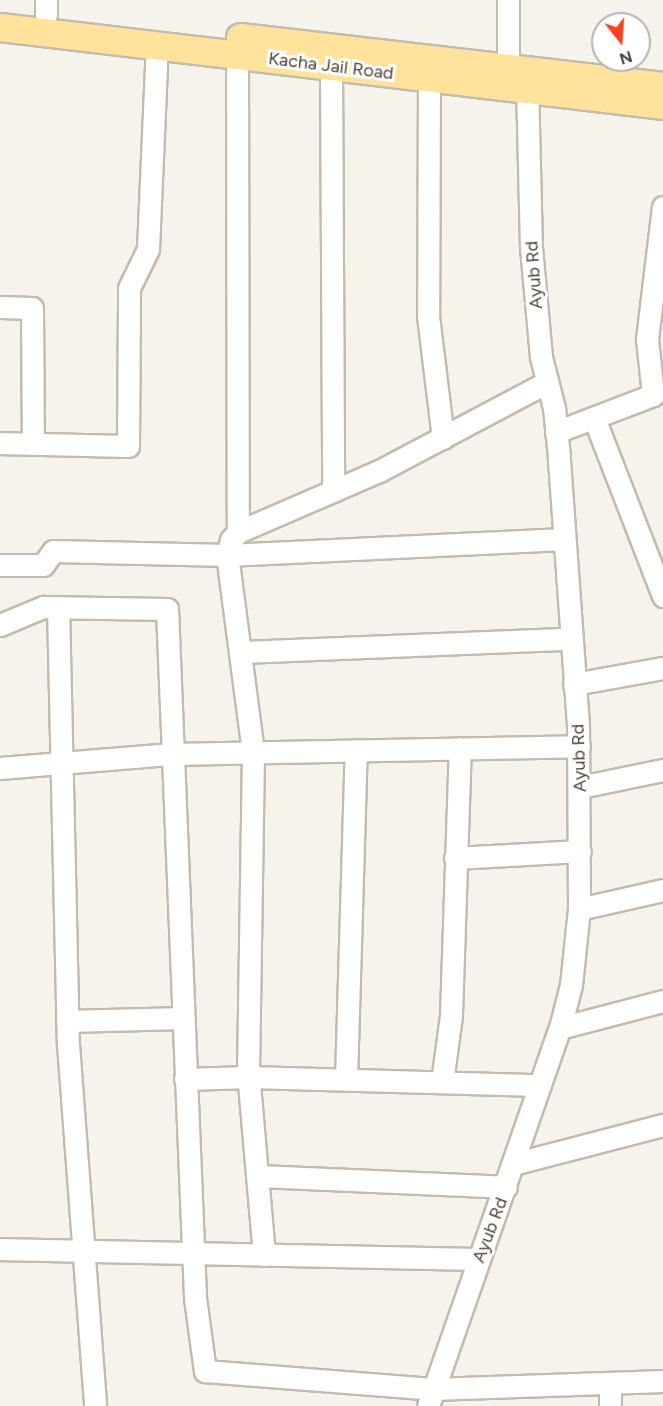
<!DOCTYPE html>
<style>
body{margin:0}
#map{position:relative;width:663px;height:1406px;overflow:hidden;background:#f6f3ec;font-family:Figtree,sans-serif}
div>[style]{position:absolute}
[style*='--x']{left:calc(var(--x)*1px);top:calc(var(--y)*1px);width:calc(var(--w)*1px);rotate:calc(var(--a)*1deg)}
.roads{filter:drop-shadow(2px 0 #c2bbae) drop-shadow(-2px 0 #c2bbae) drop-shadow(0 2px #c2bbae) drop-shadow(0 -2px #c2bbae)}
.minor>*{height:21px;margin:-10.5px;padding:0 10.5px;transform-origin:10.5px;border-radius:10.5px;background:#fff}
.major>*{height:27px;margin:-13.5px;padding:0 13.5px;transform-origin:13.5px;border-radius:13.5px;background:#ffe39c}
span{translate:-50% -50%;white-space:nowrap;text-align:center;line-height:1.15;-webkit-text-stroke:6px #fff;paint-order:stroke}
.street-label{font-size:18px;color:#4b4439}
.north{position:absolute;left:591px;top:12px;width:60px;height:60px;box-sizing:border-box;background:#fff;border:2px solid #b7b4b0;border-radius:50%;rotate:163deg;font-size:16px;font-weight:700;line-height:24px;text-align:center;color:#4b4439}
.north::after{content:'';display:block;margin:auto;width:21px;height:27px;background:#fc3f1d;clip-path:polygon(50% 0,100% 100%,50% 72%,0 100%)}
</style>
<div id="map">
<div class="roads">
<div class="minor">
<div style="--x:508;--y:0;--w:67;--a:90"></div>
<div style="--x:46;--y:15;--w:15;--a:-90"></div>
<div style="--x:237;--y:55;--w:477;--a:89.9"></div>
<div style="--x:331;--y:67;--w:424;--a:89.7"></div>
<div style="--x:429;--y:77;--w:239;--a:90.2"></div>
<div style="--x:428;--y:316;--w:123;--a:83"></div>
<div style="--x:0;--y:307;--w:32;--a:2"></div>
<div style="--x:32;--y:308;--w:136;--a:89.6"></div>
<div style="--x:594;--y:418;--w:191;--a:68.8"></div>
<div style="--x:556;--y:432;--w:104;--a:-20.9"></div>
<div style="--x:653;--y:395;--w:56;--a:-96.1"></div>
<div style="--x:647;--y:339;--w:133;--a:-83.1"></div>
<div style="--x:0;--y:443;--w:128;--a:1.3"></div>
<div style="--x:128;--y:446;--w:158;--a:-89.6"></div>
<div style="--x:129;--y:288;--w:43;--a:-64"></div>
<div style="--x:148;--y:249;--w:204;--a:-87.5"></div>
<div style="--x:0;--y:565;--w:43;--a:0"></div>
<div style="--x:43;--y:565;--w:17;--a:-54"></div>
<div style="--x:53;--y:551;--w:174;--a:1.3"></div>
<div style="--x:227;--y:555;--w:335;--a:-2.7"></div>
<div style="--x:58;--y:607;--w:437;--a:88.7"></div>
<div style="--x:68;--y:1044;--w:363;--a:85.7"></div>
<div style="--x:0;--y:625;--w:47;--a:-22.7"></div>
<div style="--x:43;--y:607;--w:124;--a:0.9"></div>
<div style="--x:167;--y:609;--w:690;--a:87.67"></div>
<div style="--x:195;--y:1298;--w:74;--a:82.2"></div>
<div style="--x:205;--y:1371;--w:228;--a:4.5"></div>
<div style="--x:432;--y:1389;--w:231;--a:-2"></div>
<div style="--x:240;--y:652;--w:330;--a:-2.3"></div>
<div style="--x:574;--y:684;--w:90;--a:-10.2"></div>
<div style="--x:0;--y:768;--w:172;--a:-4.7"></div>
<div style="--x:171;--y:754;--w:408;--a:-1.1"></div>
<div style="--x:580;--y:787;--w:85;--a:-11.6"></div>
<div style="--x:455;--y:858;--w:125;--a:-3.2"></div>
<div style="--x:579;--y:909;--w:86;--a:-12.7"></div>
<div style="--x:67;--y:1021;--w:116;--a:-1.5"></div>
<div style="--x:560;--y:1028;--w:106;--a:-14.7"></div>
<div style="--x:185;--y:1079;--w:64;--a:-1.8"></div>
<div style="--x:249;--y:1077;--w:291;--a:1.6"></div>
<div style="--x:346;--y:1079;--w:329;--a:-88.3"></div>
<div style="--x:442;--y:1082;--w:68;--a:-82.3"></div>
<div style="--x:451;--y:1015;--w:267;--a:-88.1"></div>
<div style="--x:513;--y:1164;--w:155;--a:-14.6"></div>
<div style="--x:258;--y:1176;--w:248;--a:2.5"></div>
<div style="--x:0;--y:1249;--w:478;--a:1.2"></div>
<div style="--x:264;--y:1255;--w:184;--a:-95"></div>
<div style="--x:248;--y:1072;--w:320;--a:-89.1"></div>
<div style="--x:253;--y:752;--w:199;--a:-97.5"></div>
<div style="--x:227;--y:555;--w:16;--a:-75"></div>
<div style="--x:231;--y:540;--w:11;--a:-49"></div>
<div style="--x:238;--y:532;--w:154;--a:-23.4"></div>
<div style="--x:379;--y:471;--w:190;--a:-27.9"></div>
<div style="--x:610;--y:1383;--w:23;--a:90"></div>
<div style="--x:428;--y:1406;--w:400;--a:-70.8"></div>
<div style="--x:560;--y:1028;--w:44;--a:-75.7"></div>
<div style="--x:571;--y:985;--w:76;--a:-84"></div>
<div style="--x:579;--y:909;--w:184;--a:-90.3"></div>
<div style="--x:578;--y:725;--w:269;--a:-94.1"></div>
<div style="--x:559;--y:457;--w:49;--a:-95.8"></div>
<div style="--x:554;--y:408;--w:53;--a:-104.3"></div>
<div style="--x:541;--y:357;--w:109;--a:-95.2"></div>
<div style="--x:531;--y:248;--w:160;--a:-91.4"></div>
</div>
<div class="major">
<div style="--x:0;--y:27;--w:668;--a:6.71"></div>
<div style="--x:240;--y:37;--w:426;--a:6.6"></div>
</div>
</div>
<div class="street-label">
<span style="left:331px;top:66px;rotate:7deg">Kacha Jail Road</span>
<span style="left:534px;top:275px;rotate:-94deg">Ayub Rd</span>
<span style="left:579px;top:758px;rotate:-92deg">Ayub Rd</span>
<span style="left:490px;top:1230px;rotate:-69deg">Ayub Rd</span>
</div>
<div class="north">N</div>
</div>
